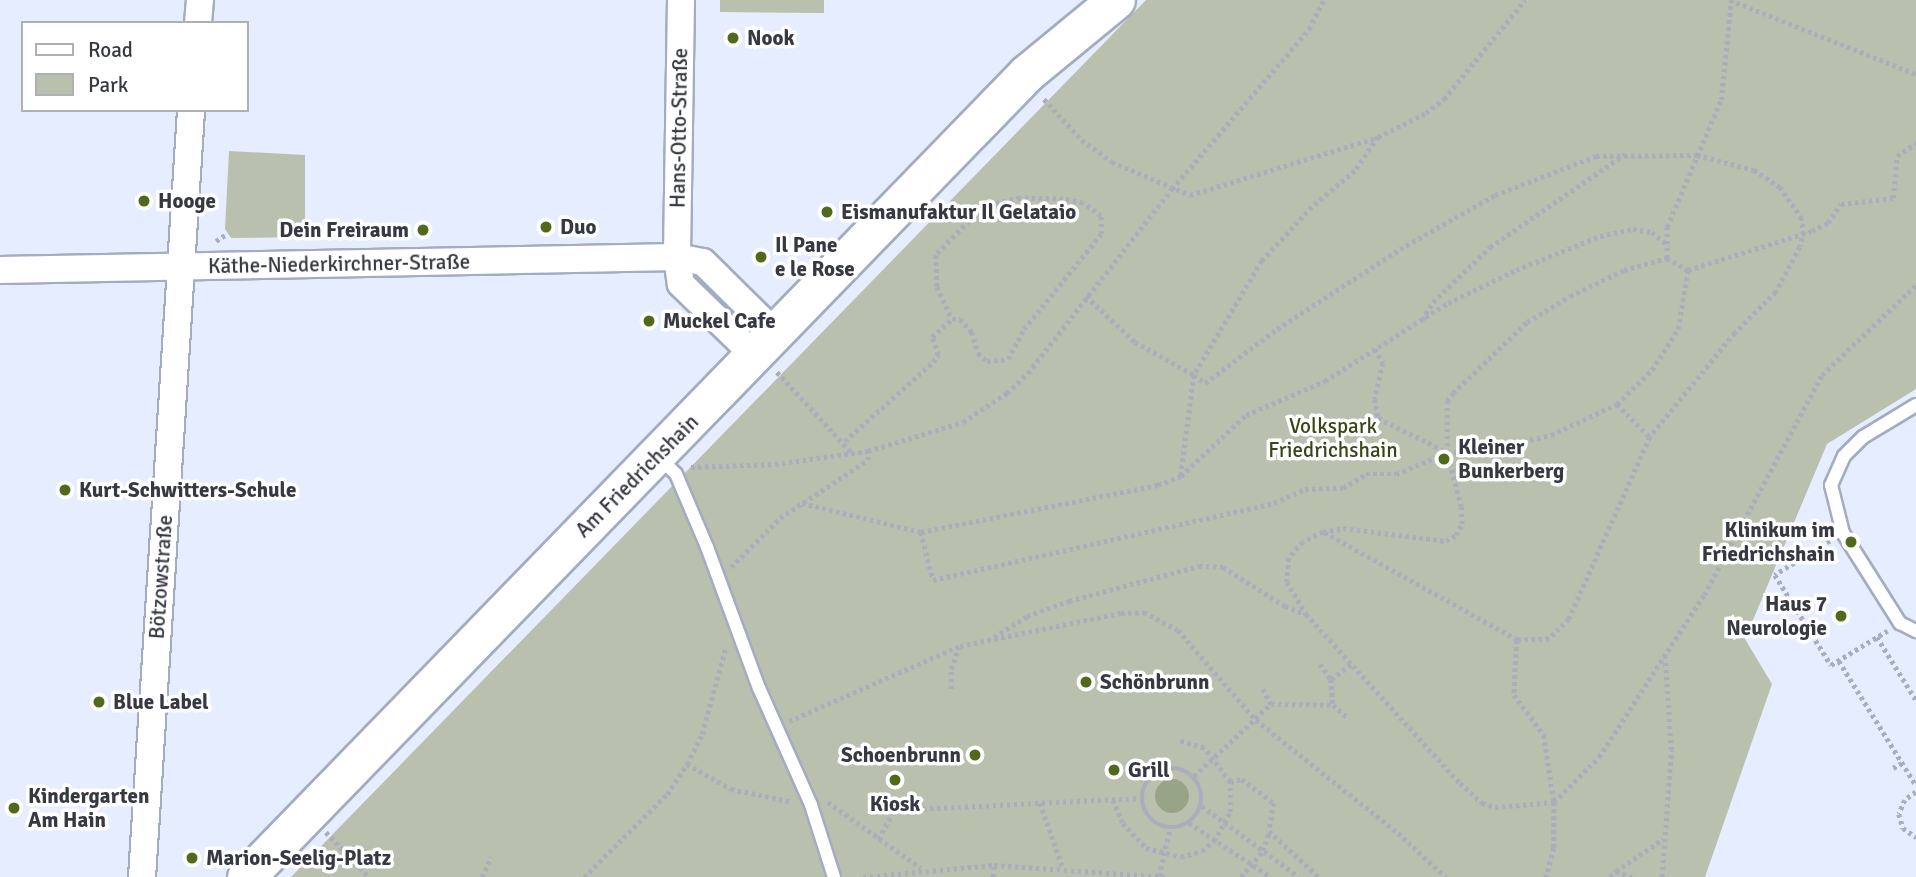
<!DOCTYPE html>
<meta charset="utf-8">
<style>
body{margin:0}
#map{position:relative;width:1916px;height:877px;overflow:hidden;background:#e6edff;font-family:Signika,sans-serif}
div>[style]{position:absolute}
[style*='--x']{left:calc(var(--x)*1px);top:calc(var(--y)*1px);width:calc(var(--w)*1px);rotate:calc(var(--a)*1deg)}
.green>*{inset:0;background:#b9c0ae}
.water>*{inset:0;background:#98a487}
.round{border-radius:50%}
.path>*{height:4.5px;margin-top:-2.25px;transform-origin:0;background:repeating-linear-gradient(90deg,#a9aebd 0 3.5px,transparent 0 7px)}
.path>.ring{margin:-2.25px;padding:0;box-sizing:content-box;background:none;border:4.5px solid #a9aebd;border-radius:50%}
.roads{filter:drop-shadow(2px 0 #a3acc0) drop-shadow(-2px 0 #a3acc0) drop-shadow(0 2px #a3acc0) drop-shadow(0 -2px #a3acc0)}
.lane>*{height:12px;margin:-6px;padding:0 6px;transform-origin:6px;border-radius:6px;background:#fff}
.street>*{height:26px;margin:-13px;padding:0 13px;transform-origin:13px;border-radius:13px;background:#fff}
.secondary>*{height:37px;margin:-18.5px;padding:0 18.5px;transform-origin:18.5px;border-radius:18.5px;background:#fff}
.dots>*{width:19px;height:19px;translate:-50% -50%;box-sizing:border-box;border:4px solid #fff;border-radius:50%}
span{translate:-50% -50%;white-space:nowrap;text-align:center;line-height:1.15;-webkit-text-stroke:7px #fff;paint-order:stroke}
.poi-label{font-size:21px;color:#363942;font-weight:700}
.left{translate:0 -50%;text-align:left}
.right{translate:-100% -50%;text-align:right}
.street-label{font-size:21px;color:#363942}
.park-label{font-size:21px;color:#364617}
.legend{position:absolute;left:21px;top:21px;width:228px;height:91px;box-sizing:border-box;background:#fff;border:2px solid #afb0b3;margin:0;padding:9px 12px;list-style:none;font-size:21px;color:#363942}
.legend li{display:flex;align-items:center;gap:14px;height:35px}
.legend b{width:35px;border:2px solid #afb0b3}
</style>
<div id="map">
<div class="green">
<div style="clip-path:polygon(720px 0,824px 0,824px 13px,720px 12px)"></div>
<div style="clip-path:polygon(1146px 0,1916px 0,1916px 389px,1827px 444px,1745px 639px,1772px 684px,1705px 877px,291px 877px)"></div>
<div style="clip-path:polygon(229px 151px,305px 155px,305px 237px,231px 238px,225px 229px)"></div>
</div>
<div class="water">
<div class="round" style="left:1155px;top:779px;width:34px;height:34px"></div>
</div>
<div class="path">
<div style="--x:1730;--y:0;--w:200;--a:21.7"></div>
<div style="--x:1044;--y:99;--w:56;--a:47.2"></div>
<div style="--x:1082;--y:140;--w:37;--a:36"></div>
<div style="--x:1112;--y:162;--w:85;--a:22.9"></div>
<div style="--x:1190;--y:195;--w:197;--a:-17.1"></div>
<div style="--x:1378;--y:137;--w:54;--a:-26.6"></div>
<div style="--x:1426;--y:113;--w:23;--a:-38"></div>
<div style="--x:1444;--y:99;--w:128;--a:-50.7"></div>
<div style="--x:1378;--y:137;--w:41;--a:124.1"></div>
<div style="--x:1355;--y:171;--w:56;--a:140.1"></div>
<div style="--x:1312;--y:207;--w:74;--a:132.8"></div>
<div style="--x:1262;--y:261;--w:133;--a:120.8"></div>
<div style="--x:1194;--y:375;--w:14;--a:36"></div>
<div style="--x:1205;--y:383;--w:90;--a:-36.9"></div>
<div style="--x:1277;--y:329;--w:147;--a:-33"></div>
<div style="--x:1400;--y:249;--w:109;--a:-29.6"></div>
<div style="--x:1495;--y:195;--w:108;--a:-21.1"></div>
<div style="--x:1596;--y:156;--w:101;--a:-0.6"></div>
<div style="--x:1697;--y:155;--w:59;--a:14.7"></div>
<div style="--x:1754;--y:170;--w:31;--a:33"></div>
<div style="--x:1780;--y:187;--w:37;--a:55"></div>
<div style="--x:1801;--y:217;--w:14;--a:78"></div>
<div style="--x:1804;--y:231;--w:16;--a:104"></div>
<div style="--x:1800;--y:247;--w:51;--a:118.1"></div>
<div style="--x:1776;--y:292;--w:58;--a:135"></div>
<div style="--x:1735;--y:333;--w:134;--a:129.3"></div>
<div style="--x:216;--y:241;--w:14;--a:-34"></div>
<div style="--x:1667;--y:258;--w:31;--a:-90"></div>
<div style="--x:1667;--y:227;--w:138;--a:-67"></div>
<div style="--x:1721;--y:100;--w:100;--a:-84.2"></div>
<div style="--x:1688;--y:270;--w:130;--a:-17.5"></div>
<div style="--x:1812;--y:231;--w:18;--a:-27"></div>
<div style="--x:1828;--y:223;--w:23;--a:-56"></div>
<div style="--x:1841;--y:204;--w:52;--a:-6.6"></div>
<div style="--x:1893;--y:198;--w:42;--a:-84.6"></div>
<div style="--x:1897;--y:156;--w:23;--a:-34"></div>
<div style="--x:1086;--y:296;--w:67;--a:43.2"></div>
<div style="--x:1135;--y:342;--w:68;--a:29.2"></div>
<div style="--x:1194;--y:375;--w:101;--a:97.4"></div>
<div style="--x:1422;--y:320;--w:21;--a:-59"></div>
<div style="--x:1433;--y:302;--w:79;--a:-44"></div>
<div style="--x:1490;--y:247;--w:164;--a:-34.6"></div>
<div style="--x:1375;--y:349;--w:16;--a:60"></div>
<div style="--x:1383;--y:363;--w:37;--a:103"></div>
<div style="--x:1375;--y:399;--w:19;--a:81"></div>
<div style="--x:1378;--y:418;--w:77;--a:26.2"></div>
<div style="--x:777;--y:372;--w:110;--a:47.2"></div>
<div style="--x:1617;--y:404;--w:47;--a:45"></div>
<div style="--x:1650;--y:437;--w:199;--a:114"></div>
<div style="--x:1569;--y:619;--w:28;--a:135"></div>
<div style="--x:1549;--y:639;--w:32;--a:178"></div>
<div style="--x:1517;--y:640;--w:222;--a:-150.9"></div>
<div style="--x:1323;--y:532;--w:22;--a:153"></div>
<div style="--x:1303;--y:542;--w:21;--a:131"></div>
<div style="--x:1289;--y:558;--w:24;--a:95"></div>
<div style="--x:1287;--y:582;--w:37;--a:59"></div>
<div style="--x:1306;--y:614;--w:229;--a:47.7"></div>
<div style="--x:1460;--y:783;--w:30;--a:42"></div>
<div style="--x:1482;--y:803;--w:14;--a:17"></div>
<div style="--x:1495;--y:807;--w:59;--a:-4.8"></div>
<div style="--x:1554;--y:802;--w:64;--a:-45"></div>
<div style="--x:1599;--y:757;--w:193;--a:-57.1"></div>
<div style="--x:1704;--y:595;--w:250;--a:-61.8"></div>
<div style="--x:1822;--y:375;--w:130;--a:-43.8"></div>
<div style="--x:845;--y:441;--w:118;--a:-41.9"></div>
<div style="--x:933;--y:362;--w:9;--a:-54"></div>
<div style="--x:938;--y:355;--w:19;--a:-108"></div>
<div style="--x:932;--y:337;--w:27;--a:-42"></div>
<div style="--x:952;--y:319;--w:8;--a:0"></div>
<div style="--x:960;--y:319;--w:18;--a:47"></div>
<div style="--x:972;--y:332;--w:22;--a:74"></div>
<div style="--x:978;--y:353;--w:12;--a:42"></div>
<div style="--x:987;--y:361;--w:21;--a:-5"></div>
<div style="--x:1008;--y:359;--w:34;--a:-62"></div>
<div style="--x:1024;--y:329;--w:122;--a:-51"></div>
<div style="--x:1101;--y:234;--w:18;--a:-90"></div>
<div style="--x:1101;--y:216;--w:22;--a:-144"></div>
<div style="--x:1083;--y:203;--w:20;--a:-169"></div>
<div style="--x:1063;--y:199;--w:43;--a:-178.7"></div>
<div style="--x:1020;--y:198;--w:37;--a:167"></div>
<div style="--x:984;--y:206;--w:69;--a:134.4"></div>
<div style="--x:936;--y:255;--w:32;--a:88"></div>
<div style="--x:937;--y:287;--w:35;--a:65"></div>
<div style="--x:691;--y:467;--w:84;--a:-2"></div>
<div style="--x:775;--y:464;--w:94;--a:-8"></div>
<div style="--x:868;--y:451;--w:99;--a:-17"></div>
<div style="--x:963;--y:422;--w:53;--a:-33.4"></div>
<div style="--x:1007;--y:393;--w:29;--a:-44"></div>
<div style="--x:1028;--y:373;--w:234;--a:-52"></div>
<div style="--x:1172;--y:189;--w:211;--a:-49.4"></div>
<div style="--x:1309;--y:29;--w:33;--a:-63"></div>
<div style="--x:802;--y:503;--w:122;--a:13.7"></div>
<div style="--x:921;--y:532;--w:242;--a:-11.2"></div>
<div style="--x:1158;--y:485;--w:25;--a:-21"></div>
<div style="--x:1181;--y:476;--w:89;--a:-43.2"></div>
<div style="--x:1246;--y:415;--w:86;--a:-23.3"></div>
<div style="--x:1325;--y:381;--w:146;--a:-32.4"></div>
<div style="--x:1448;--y:303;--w:76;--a:-25.9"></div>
<div style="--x:1516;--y:270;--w:91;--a:-22"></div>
<div style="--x:1600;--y:236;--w:34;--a:-12"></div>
<div style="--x:1633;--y:229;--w:19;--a:9"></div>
<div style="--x:1652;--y:232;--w:21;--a:39"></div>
<div style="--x:921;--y:532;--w:49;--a:76"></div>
<div style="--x:933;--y:580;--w:350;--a:-12.7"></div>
<div style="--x:1274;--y:503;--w:34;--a:-24"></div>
<div style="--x:1305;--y:489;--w:38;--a:-2"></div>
<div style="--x:1343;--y:488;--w:27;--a:-31"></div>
<div style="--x:1366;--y:474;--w:30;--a:0"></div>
<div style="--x:1396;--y:474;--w:55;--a:-22.4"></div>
<div style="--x:1447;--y:453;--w:49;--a:-5.8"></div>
<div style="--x:1496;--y:448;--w:57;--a:-13.3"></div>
<div style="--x:1551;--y:435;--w:73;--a:-25.2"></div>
<div style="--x:1617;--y:404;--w:49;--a:-44.2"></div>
<div style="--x:1652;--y:370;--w:49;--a:-57.6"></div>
<div style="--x:1678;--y:329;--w:60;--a:-80.4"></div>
<div style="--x:1323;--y:532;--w:20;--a:-11"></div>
<div style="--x:1343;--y:528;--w:104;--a:7.2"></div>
<div style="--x:1446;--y:541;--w:12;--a:-31"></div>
<div style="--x:1456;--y:535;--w:13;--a:-61"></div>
<div style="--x:1462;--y:524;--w:17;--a:-93"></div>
<div style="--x:1461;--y:507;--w:56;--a:-104.5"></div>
<div style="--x:1447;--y:453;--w:52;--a:-90"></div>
<div style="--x:1447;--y:401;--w:10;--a:-53"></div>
<div style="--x:1453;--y:393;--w:103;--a:-43.8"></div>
<div style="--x:1527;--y:322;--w:50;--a:-31.2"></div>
<div style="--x:1570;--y:296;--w:60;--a:-25.7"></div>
<div style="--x:1624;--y:270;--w:45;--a:-15.6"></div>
<div style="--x:1667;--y:258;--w:24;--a:30"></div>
<div style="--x:1830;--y:541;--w:65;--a:148.3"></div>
<div style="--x:1775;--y:575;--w:106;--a:58.1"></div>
<div style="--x:1831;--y:665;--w:66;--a:-31.3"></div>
<div style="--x:731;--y:567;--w:69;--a:-45"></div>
<div style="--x:780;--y:518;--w:105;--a:-33.4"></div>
<div style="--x:868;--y:460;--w:9;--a:-90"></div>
<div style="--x:994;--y:637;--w:39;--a:-32"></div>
<div style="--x:1027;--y:616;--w:45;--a:-19.7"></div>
<div style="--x:1069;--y:601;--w:135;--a:-15.1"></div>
<div style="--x:1199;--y:566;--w:24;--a:2"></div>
<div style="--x:1223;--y:567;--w:73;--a:32.2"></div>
<div style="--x:1285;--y:606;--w:22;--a:22"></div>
<div style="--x:1877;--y:637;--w:74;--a:58.2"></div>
<div style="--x:1517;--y:640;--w:55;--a:93.1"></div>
<div style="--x:1514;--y:695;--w:50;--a:53.1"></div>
<div style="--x:1544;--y:735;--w:68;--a:81.5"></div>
<div style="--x:1554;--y:802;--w:46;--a:90"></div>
<div style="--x:1554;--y:848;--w:30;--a:105"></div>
<div style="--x:1839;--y:661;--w:146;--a:58.2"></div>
<div style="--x:1320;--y:664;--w:19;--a:54"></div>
<div style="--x:1331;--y:679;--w:26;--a:86"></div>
<div style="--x:1331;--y:679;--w:27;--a:-36"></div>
<div style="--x:951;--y:689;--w:20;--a:-90"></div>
<div style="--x:951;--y:669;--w:23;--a:-70"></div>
<div style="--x:1263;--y:689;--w:17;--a:62"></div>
<div style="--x:789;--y:721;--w:187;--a:-23.7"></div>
<div style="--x:960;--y:646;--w:164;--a:-11.6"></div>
<div style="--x:1121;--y:613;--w:23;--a:-2"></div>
<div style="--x:1144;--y:612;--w:38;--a:28"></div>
<div style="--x:1178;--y:630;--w:119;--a:49.1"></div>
<div style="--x:1256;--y:720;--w:181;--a:38.5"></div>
<div style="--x:1398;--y:833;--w:65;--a:42.5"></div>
<div style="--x:687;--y:764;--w:51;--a:29.6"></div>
<div style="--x:731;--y:789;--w:63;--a:11.8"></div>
<div class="ring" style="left:1142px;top:768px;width:55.5px;height:55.5px"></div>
<div style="--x:1893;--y:768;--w:10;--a:-29"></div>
<div style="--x:1194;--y:776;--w:105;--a:-43.1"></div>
<div style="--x:1271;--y:704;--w:62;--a:0.9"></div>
<div style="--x:1333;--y:705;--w:21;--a:41"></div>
<div style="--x:1230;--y:782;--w:12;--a:-14"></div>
<div style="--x:1242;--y:779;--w:40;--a:37"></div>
<div style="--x:1274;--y:803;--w:28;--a:100"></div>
<div style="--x:1269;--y:831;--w:68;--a:42.6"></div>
<div style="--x:1916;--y:792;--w:14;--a:144"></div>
<div style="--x:1905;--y:800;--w:15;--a:113"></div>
<div style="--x:1899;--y:814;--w:15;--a:74"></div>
<div style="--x:1903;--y:828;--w:16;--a:35"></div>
<div style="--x:1113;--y:800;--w:25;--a:67"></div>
<div style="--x:1123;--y:823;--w:34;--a:47"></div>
<div style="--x:1146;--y:848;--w:36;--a:14"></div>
<div style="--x:1181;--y:857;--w:22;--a:-16"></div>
<div style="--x:1202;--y:851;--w:16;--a:-40"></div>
<div style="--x:1214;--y:841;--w:33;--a:-61"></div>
<div style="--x:1230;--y:812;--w:30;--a:-90"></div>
<div style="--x:1230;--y:782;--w:43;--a:-127.4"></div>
<div style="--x:1204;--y:748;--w:25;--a:-164"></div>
<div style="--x:828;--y:802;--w:114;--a:35.4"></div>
<div style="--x:1040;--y:803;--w:69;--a:70.5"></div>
<div style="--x:1202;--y:806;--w:120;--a:36.2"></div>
<div style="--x:1189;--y:823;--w:98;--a:33.4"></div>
<div style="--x:326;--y:832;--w:62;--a:46.3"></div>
<div style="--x:878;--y:839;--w:34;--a:-60"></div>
<div style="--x:895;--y:810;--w:246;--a:-2.8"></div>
<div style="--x:345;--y:854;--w:8;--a:-45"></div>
<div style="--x:351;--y:848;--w:32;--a:13"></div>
<div style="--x:1616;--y:871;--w:57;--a:-34.2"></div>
<div style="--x:1159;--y:876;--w:49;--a:-77.1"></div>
<div style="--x:482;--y:877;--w:22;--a:-66"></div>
<div style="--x:584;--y:877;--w:117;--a:-45"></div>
<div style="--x:667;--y:794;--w:36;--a:-56"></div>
<div style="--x:687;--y:764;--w:34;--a:-63"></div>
<div style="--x:702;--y:734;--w:91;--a:-74.7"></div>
<div style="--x:863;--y:877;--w:132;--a:-5.2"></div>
<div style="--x:994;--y:865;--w:173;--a:4"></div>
<div style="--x:993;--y:877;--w:12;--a:-85"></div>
<div style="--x:1241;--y:877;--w:34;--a:-50"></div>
<div style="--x:1263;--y:851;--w:21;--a:-73"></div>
<div style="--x:1610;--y:877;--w:8;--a:-45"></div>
<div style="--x:1616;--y:871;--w:17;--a:21"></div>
<div style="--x:1662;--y:877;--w:127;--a:-85.9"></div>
<div style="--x:1671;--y:750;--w:92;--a:-93.7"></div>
</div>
<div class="roads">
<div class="lane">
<div style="--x:1916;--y:405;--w:62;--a:148.9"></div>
<div style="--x:1863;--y:437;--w:27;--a:135"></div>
<div style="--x:1844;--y:456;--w:32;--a:114"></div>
<div style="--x:1831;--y:485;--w:49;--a:76"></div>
<div style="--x:1843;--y:533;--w:107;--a:57.7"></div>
<div style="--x:1900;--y:623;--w:18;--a:27"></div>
<div style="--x:658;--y:456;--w:25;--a:45"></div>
<div style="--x:676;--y:474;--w:79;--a:67"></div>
<div style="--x:707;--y:547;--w:150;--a:69.8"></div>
<div style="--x:759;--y:688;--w:128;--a:66"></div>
<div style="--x:811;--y:805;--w:76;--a:72.3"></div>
</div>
<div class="street">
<div style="--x:681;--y:0;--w:257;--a:90.9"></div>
<div style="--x:677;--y:257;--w:27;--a:82"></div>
<div style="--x:681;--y:284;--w:103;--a:44.2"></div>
<div style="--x:198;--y:23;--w:23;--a:-85"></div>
<div style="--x:0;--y:270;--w:677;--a:-1.1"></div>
<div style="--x:677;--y:257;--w:26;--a:11"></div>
<div style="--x:703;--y:262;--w:103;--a:44.6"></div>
<div style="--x:142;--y:877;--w:769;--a:-86.34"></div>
</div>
<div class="secondary">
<div style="--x:246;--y:877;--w:1121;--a:-45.83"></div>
<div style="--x:1027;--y:73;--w:115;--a:-39.4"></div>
</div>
</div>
<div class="dots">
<div style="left:733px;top:38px;background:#50691a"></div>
<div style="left:144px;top:201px;background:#50691a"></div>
<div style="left:827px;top:212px;background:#50691a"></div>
<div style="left:546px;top:227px;background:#50691a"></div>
<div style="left:423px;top:230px;background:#50691a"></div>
<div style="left:761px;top:257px;background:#50691a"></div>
<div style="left:649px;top:321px;background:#50691a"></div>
<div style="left:1444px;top:459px;background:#50691a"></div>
<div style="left:65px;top:490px;background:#50691a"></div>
<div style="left:1851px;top:542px;background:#50691a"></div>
<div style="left:1841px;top:616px;background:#50691a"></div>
<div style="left:1086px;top:682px;background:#50691a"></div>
<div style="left:99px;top:702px;background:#50691a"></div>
<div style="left:975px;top:755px;background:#50691a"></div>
<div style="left:1114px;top:770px;background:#50691a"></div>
<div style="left:895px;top:780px;background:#50691a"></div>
<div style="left:14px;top:808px;background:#50691a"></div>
<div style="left:192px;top:858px;background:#50691a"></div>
</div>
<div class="poi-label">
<span class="left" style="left:747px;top:38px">Nook</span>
<span class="left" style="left:158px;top:201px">Hooge</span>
<span class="left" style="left:841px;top:212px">Eismanufaktur Il Gelataio</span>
<span class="left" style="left:560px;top:227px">Duo</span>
<span class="right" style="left:409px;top:230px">Dein Freiraum</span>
<span class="left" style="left:775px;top:257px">Il Pane<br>e le Rose</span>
<span class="left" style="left:663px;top:321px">Muckel Cafe</span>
<span class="left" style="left:1458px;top:459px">Kleiner<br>Bunkerberg</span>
<span class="left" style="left:79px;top:490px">Kurt-Schwitters-Schule</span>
<span class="right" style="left:1835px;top:542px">Klinikum im<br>Friedrichshain</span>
<span class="right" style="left:1827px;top:616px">Haus 7<br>Neurologie</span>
<span class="left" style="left:1100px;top:682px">Schönbrunn</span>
<span class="left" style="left:113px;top:702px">Blue Label</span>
<span class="right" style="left:961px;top:755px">Schoenbrunn</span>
<span class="left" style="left:1128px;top:770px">Grill</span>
<span class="left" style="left:28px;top:808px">Kindergarten<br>Am Hain</span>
<span style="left:895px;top:804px">Kiosk</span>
<span class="left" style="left:206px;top:858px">Marion-Seelig-Platz</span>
</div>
<div class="street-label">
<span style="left:679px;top:128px;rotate:-89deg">Hans-Otto-Straße</span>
<span style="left:339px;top:264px;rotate:-1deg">Käthe-Niederkirchner-Straße</span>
<span style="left:637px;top:476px;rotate:-45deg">Am Friedrichshain</span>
<span style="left:161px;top:577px;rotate:-86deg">Bötzowstraße</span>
</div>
<div class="park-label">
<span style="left:1333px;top:438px">Volkspark<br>Friedrichshain</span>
</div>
<ul class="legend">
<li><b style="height:9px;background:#fff"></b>Road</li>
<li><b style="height:19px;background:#b9c0ae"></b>Park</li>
</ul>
</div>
